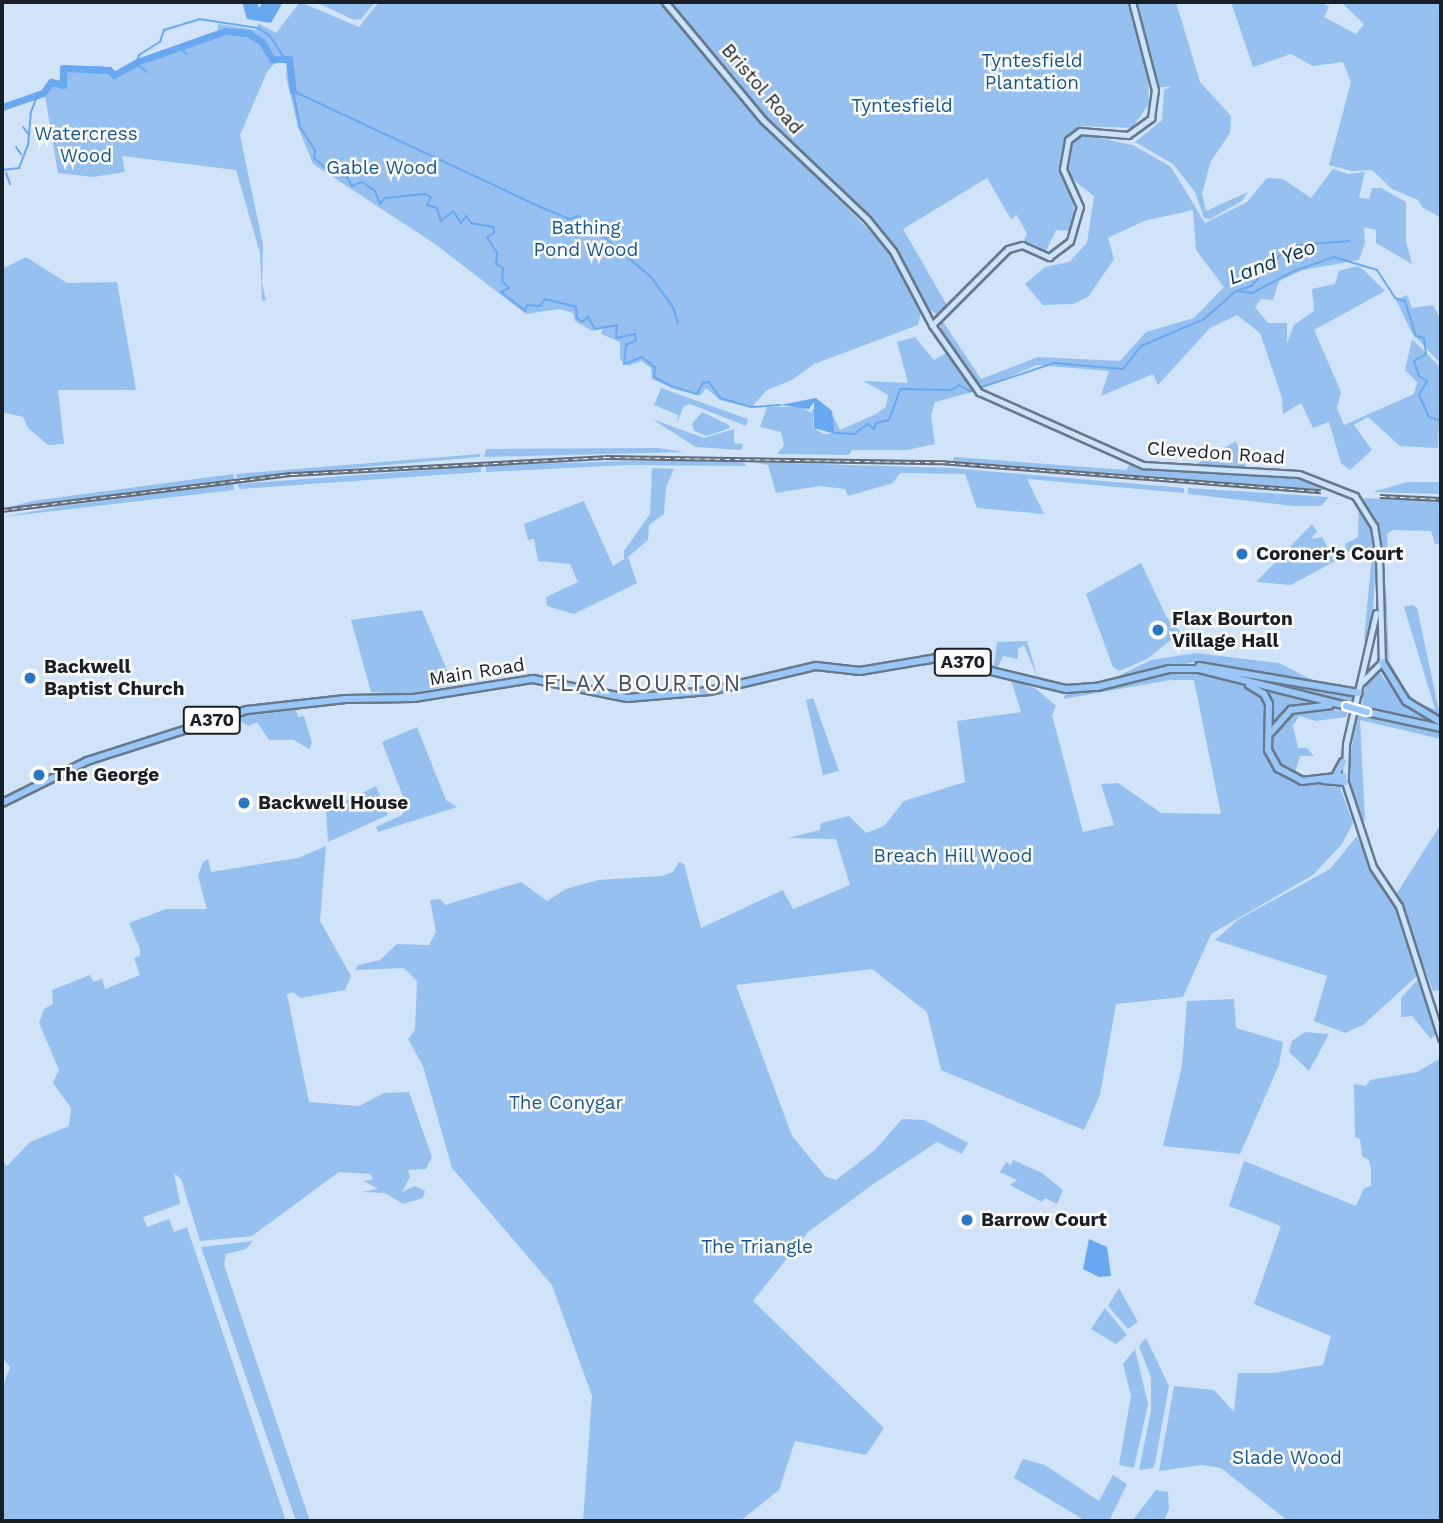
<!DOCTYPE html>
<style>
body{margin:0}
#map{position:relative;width:1443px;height:1523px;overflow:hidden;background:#d0e3f9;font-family:"Work Sans",sans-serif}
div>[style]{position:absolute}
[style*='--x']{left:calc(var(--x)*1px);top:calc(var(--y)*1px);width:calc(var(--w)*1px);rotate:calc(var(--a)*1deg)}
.green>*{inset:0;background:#96c0f0}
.water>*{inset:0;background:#68a8f1}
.stream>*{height:2px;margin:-1px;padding:0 1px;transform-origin:1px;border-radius:1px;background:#68a8f1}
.river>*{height:7px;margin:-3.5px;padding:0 3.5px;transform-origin:3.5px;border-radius:3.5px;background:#68a8f1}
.roads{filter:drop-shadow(2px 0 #68798c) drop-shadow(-2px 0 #68798c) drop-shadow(0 2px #68798c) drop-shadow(0 -2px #68798c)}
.secondary>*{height:5px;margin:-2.5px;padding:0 2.5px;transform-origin:2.5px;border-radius:2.5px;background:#cce3fc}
.primary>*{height:6px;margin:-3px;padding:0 3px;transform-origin:3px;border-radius:3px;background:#99c7fa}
.rail>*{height:4.5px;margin-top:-2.25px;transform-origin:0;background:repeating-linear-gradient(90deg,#fff 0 5px,#616d7a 0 10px);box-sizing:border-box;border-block:2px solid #616d7a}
.bridges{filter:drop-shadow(2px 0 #fff) drop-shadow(-2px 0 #fff) drop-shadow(0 2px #fff) drop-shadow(0 -2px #fff)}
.primary-bridge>*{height:6px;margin:-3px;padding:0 3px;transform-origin:3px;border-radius:3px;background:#99c7fa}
.dots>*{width:19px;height:19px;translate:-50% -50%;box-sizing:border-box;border:4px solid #fff;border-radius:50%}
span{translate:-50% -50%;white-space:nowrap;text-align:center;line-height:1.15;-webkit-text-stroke:5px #fff;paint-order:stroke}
.shield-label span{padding:2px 5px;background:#fff;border:2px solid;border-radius:5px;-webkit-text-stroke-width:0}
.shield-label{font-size:18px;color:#181f26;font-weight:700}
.park-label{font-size:19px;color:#125697}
.street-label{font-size:19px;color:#181f26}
.poi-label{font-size:19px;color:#181f26;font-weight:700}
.left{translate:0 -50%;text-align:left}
.water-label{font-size:21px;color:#01315e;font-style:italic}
.quarter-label{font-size:23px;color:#405062;letter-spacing:2px}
.frame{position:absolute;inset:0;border:4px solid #181f26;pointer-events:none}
</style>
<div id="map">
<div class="green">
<div style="clip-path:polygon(300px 2px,359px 27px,379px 2px,662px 2px,759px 120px,886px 247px,912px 293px,921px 313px,918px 325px,814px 364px,792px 380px,767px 390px,751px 408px,720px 400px,706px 388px,700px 396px,674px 389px,652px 379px,651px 368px,641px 361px,628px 366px,620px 359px,620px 342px,601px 334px,603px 328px,592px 331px,575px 321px,573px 313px,560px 309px,526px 314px,435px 244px,313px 164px,298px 127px,286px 76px,287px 61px,274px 64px,267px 72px,240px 135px,263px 245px,262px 283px,266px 300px,262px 301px,260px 253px,236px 170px,122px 156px,125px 172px,93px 177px,58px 173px,44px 90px,48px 82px,61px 79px,62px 66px,102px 66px,115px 75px,217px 36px,218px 24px,256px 30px,258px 23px,276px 33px)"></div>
<div style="clip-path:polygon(316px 2px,375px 2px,361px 19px,354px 20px)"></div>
<div style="clip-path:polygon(670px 2px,1128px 2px,1148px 76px,1149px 104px,1132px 128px,1082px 126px,1065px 138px,1059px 166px,1073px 197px,1074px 215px,1069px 231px,1056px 230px,1046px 251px,1024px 240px,1027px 234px,1017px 215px,1011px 219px,987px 178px,903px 229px,948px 307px,938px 315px,929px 309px,883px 232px,762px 114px)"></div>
<div style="clip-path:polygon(1135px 2px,1176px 2px,1200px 82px,1231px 116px,1230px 133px,1211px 161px,1202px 193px,1206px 211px,1248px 192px,1242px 201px,1210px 219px,1204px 218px,1195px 192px,1173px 164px,1135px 142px,1162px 120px,1164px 90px,1172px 86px,1157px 88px)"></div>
<div style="clip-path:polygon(1231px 2px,1321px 2px,1329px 7px,1324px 17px,1356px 34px,1364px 24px,1341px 2px,1441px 2px,1441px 218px,1422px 207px,1418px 200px,1392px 189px,1372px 170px,1352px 171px,1329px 165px,1351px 82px,1343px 62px,1313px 66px,1291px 54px,1253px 67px)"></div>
<div style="clip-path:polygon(1080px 134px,1133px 145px,1171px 167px,1205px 223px,1247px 202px,1267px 178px,1283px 179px,1311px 198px,1333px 169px,1348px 174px,1365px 172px,1359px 198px,1369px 199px,1372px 188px,1381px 188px,1406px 202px,1406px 241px,1412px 264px,1376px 243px,1376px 230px,1364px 227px,1365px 243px,1359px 260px,1303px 270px,1279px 281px,1273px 300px,1261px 299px,1255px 307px,1268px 323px,1287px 323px,1287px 343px,1294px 325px,1314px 311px,1312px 289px,1335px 284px,1339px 271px,1357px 266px,1364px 270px,1385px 291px,1314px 330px,1341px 392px,1337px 408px,1344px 425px,1414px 394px,1417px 382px,1405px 370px,1412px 339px,1441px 368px,1438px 448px,1400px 446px,1368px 417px,1354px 425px,1372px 450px,1350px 470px,1341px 463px,1329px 422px,1313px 428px,1301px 403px,1283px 414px,1282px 398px,1260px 333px,1237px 315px,1210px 328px,1158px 385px,1153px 374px,1101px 396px,1109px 371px,1037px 365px,980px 389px,940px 333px,942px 320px,981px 379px,1038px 357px,1120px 361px,1146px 332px,1194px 318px,1224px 287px,1196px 250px,1193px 210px,1144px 221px,1108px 238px,1114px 259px,1088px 297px,1073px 304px,1043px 305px,1025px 284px,1045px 267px,1069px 262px,1087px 243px,1094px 196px,1068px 176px,1066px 163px,1068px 149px)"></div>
<div style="clip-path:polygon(26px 257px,67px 283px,117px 282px,136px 390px,58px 390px,64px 444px,48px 445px,28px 428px,23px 417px,2px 412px,2px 269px)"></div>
<div style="clip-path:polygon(1407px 295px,1412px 308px,1433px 305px,1441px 319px,1441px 364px,1412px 333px,1396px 300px)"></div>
<div style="clip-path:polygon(915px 337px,934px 360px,946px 353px,976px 391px,935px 402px,931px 416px,935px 444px,907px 450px,852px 450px,849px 455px,777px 454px,784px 446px,781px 432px,760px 427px,767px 407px,802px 407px,811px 413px,814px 408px,813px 427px,823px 434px,836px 433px,828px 406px,840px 430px,876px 414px,886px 407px,888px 395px,863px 381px,908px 383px,897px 342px)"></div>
<div style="clip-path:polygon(661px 388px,748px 419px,746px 426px,690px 404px,684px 406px,677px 422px,678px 415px,654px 405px)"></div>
<div style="clip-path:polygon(702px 412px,729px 425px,730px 428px,707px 436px,694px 431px,692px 424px)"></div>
<div style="clip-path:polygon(652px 419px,704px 438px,734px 429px,734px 443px,743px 444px,741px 450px,696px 447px)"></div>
<div style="clip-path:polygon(1236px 441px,1246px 467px,1194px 465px)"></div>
<div style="clip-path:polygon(486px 449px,658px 448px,685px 452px,484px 457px)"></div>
<div style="clip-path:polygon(480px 454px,480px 457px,237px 478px,236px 474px)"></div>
<div style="clip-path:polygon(954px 457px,1126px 470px,1129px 465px,1289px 475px,1329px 490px,953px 461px)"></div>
<div style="clip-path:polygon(631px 461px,743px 461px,746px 466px,626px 465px,486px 472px,486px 465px)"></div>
<div style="clip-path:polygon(753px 462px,951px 468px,1184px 488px,1184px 493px,1027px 479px,1044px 514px,977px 508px,965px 474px,900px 473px,893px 483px,848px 496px,845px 489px,820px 486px,776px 493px,768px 465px)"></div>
<div style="clip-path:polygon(481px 466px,481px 472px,239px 489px,238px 484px)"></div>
<div style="clip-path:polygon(652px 468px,674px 469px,666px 487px,664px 514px,649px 525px,648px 540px,628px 557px,637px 583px,574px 614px,547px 606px,546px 597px,578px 582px,570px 564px,538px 561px,534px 539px,528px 540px,524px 524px,584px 501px,613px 566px,624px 559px,624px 551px,650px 514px)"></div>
<div style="clip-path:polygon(233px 474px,234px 479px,2px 509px,32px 501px)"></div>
<div style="clip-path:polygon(1408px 482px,1441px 482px,1441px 494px,1372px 492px)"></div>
<div style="clip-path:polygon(233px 484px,234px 490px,2px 517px,63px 506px)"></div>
<div style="clip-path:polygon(1188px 488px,1329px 497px,1321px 506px,1293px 506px,1188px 494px)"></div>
<div style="clip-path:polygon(1364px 498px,1441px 501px,1441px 544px,1435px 544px,1431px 531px,1393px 530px,1387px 534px,1388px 554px,1382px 556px)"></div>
<div style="clip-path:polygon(1359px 506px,1370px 524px,1376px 553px,1373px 614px,1368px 641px,1364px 641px,1372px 553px,1347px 552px,1345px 544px,1358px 537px)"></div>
<div style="clip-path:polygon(1312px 524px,1317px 531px,1311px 539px,1322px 537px,1335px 561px,1291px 585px,1256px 582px)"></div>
<div style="clip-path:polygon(1141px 563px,1167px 618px,1181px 632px,1147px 659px,1119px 671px,1113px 667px,1086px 594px)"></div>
<div style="clip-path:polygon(1381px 585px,1386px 585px,1389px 661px,1406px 691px,1419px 704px,1435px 709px,1404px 607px,1412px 605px,1417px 608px,1441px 720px,1411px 702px,1388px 669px)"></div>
<div style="clip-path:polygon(422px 610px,453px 685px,407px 694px,371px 692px,351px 620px)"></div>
<div style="clip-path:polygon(1027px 641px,1038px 679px,1024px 645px,1018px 649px,1018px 659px,1003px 656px,998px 667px,950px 658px,994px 665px,997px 642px)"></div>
<div style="clip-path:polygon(1196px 653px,1279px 663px,1322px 685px,1195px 662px,1108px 681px,1151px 660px)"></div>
<div style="clip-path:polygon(1377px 669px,1402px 702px,1435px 724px,1361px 706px,1367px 681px)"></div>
<div style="clip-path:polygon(1215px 670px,1353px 695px,1353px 705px,1347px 704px)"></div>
<div style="clip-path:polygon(1169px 672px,1193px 672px,1255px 689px,1267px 701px,1265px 745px,1276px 770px,1298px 783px,1340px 787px,1353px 823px,1342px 844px,1313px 875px,1211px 934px,1183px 997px,1116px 1004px,1100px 1095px,1084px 1130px,941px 1070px,927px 1012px,872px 969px,736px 985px,792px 1136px,826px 1177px,836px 1180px,875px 1150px,902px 1119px,924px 1120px,968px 1143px,962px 1154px,937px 1142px,872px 1185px,808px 1232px,753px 1301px,884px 1428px,866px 1455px,795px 1441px,779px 1490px,740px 1521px,583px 1521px,592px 1396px,552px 1285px,452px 1168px,423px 1066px,408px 1039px,415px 1030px,417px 981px,404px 968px,355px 970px,358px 965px,380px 960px,397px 944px,429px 945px,436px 932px,430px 900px,440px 899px,445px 905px,521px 882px,547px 901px,566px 889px,598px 880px,662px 876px,673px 872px,679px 862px,684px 864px,701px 928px,783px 890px,793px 909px,850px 885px,836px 839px,788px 838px,820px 830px,821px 823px,849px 816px,866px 833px,884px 826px,904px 801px,965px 782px,957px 721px,1021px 712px,1011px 680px,1035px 688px,1056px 706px,1052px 715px,1083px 832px,1114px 825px,1101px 784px,1118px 783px,1161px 813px,1221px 814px,1194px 680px,1170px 680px,1063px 699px,1067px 692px)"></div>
<div style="clip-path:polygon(1260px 687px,1317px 703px,1290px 708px,1273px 723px,1271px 701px)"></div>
<div style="clip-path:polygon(813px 698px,839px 771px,823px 775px,806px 700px)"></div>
<div style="clip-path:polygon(1318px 708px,1348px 712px,1346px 717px,1316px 721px,1299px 716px,1293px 726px,1298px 748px,1307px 748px,1314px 756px,1300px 756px,1294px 776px,1274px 757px,1272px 734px,1287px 714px)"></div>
<div style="clip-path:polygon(296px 710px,298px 717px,304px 716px,312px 743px,309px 749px,294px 740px,269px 740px,257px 722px,249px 726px,238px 720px,237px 715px,249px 712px)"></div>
<div style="clip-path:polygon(1358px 714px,1441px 732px,1441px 739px,1360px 720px,1365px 820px,1362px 821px,1347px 770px)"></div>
<div style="clip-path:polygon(417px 727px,446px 800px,457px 807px,378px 832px,376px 827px,402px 815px,407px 807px,382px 742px)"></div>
<div style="clip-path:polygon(376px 786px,388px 815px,328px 842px,326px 811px)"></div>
<div style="clip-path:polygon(1441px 824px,1441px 990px,1433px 991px,1397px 893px)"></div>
<div style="clip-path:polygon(1357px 836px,1374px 874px,1393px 897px,1418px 975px,1363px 1025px,1345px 1033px,1314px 1021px,1327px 976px,1215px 940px,1239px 919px,1330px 869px)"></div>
<div style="clip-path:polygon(326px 846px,320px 921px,351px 976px,345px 990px,300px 998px,293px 992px,287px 994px,309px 1102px,359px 1106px,384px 1093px,409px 1092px,432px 1157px,426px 1169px,408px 1170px,410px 1177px,402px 1192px,415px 1186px,425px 1191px,423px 1198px,403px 1204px,385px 1193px,362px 1192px,378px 1189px,364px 1181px,373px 1179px,370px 1174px,339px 1172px,252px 1236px,200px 1241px,181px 1179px,174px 1173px,180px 1204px,143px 1217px,147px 1227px,169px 1219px,174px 1232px,187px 1227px,286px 1521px,2px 1521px,2px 1388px,10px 1367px,2px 1357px,2px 1162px,7px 1166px,30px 1142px,69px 1126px,71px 1108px,53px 1083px,59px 1070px,39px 1023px,44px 1009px,53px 1004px,52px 990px,90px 975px,93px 982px,102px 979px,105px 989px,140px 975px,134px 958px,140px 956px,140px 949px,129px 923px,166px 909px,207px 909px,198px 876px,203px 862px,208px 859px,211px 872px,298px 858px)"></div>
<div style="clip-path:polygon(1419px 978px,1436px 1034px,1431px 1039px,1412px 1016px,1401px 1017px,1401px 998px)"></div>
<div style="clip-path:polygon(1234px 999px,1236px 1028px,1283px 1042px,1279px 1065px,1240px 1154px,1163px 1146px,1182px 1066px,1187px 1001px)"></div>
<div style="clip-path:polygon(1305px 1032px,1329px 1034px,1309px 1071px,1289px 1052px,1292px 1041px)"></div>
<div style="clip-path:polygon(1441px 1058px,1441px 1521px,1288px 1521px,1221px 1468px,1201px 1465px,1159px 1471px,1174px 1386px,1214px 1390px,1234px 1412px,1238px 1373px,1273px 1373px,1323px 1365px,1331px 1336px,1254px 1304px,1281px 1226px,1229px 1206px,1244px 1161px,1356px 1206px,1364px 1188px,1371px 1186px,1371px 1169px,1369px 1160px,1362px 1156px,1360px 1139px,1355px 1137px,1354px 1084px,1366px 1086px,1370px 1080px,1417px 1072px)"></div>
<div style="clip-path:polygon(1013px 1160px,1042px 1173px,1063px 1190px,1057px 1204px,1045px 1198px,1042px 1202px,1010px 1185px,1017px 1180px,1000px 1172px,1006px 1162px,1011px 1165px)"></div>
<div style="clip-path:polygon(253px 1241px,246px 1249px,226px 1254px,224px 1265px,310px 1521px,296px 1521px,201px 1247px)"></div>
<div style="clip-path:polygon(1119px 1288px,1138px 1322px,1128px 1329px,1108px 1306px)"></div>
<div style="clip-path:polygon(1105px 1308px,1127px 1335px,1116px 1344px,1091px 1329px)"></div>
<div style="clip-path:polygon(1146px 1338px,1169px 1386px,1155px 1463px,1153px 1468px,1139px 1470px,1151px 1411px,1151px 1378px,1139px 1346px)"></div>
<div style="clip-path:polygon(1135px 1349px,1148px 1404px,1134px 1468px,1119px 1465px,1131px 1396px,1123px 1364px)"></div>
<div style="clip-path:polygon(1023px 1459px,1045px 1465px,1099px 1501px,1113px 1475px,1127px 1484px,1109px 1521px,1086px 1521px,1014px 1478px)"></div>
<div style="clip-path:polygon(1156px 1490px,1168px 1492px,1169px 1509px,1164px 1521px,1132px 1521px)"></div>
</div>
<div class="water">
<div style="clip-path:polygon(242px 2px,257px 2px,259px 8px,263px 2px,283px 2px,271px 23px,247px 19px)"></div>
<div style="clip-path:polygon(816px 398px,832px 411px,835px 434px,814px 428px,814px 402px,809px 409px,780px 405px)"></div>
<div style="clip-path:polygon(1089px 1239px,1107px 1247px,1111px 1276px,1099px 1277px,1083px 1269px)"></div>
</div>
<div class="stream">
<div style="--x:154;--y:2;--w:1;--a:0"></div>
<div style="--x:181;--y:49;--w:8;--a:40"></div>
<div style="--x:137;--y:62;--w:7;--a:-74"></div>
<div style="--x:139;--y:55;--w:25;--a:-32"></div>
<div style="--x:160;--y:42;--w:13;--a:-72"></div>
<div style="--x:164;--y:30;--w:37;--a:-17"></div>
<div style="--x:199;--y:19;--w:60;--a:8.7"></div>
<div style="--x:258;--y:28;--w:14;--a:34"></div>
<div style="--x:270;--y:36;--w:24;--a:57"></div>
<div style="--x:135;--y:63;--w:15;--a:37"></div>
<div style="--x:293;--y:91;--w:37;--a:79"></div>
<div style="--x:300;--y:127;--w:27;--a:57"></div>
<div style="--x:315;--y:150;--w:8;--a:97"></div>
<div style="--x:314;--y:158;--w:28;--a:41"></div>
<div style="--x:335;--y:176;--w:12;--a:5"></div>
<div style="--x:347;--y:177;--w:10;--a:61"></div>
<div style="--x:352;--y:186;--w:11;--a:-22"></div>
<div style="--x:362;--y:182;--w:16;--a:35"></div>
<div style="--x:375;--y:191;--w:14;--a:69"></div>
<div style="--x:380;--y:204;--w:8;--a:-50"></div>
<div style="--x:385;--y:198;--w:40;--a:-5.7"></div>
<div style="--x:425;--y:194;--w:7;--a:27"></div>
<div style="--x:431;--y:197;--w:9;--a:117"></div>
<div style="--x:427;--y:205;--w:10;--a:17"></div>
<div style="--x:437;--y:208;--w:14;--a:73"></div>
<div style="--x:441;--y:221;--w:16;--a:-40"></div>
<div style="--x:453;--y:211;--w:14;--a:56"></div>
<div style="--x:461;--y:223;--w:9;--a:-54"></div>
<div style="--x:466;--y:216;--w:9;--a:54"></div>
<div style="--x:471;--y:223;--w:23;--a:10"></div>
<div style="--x:494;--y:227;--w:6;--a:90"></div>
<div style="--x:494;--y:233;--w:8;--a:150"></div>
<div style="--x:487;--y:237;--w:19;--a:58"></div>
<div style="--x:497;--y:253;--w:11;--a:95"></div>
<div style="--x:496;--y:264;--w:8;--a:30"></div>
<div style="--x:503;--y:268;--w:13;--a:94"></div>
<div style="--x:502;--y:281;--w:10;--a:45"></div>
<div style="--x:509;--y:288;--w:9;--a:153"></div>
<div style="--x:501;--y:292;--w:31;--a:38"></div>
<div style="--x:525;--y:311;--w:6;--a:-72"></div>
<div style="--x:527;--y:305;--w:13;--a:4"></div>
<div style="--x:540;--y:306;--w:9;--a:-54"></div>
<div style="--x:545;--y:299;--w:32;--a:14"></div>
<div style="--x:576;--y:307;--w:11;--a:85"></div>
<div style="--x:577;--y:318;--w:6;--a:39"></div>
<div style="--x:582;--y:322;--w:8;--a:-40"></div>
<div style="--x:588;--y:317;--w:14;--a:60"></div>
<div style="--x:595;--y:329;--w:22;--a:-10"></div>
<div style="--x:617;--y:325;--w:13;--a:94"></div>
<div style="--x:616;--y:338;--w:19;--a:-12"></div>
<div style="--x:635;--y:334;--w:6;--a:81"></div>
<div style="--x:636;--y:340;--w:11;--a:153"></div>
<div style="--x:626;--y:345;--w:19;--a:96"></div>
<div style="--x:624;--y:364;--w:19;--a:-21"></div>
<div style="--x:642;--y:357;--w:16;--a:38"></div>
<div style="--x:655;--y:367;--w:10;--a:96"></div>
<div style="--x:654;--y:377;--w:19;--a:28"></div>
<div style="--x:671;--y:386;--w:27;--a:17"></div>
<div style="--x:697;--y:394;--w:13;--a:-61"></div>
<div style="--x:703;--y:383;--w:6;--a:-9"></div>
<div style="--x:709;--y:382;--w:19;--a:55"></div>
<div style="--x:720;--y:398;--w:33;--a:16"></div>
<div style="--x:752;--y:407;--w:28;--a:-4"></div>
<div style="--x:295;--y:92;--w:274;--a:25.1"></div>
<div style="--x:543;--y:208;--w:28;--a:23"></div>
<div style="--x:569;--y:219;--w:10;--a:-17"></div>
<div style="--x:579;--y:216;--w:94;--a:40.3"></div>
<div style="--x:651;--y:277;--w:37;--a:54"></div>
<div style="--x:673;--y:307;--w:17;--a:73"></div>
<div style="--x:23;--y:127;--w:9;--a:54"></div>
<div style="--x:16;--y:147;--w:9;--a:54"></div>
<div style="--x:2;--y:170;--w:17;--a:-7"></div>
<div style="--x:19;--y:168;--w:25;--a:-69"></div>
<div style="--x:28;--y:145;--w:33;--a:-85"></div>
<div style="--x:31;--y:112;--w:19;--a:-69"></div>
<div style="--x:6;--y:173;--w:12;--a:70"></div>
<div style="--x:1239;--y:290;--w:13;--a:-18"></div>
<div style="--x:1251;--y:286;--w:48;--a:-46.7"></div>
<div style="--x:1284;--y:251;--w:14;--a:-25"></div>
<div style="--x:1297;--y:245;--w:53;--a:-4.3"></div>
<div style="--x:835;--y:433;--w:19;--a:3"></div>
<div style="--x:854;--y:434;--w:17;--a:-36"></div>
<div style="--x:868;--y:424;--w:8;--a:40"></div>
<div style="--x:874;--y:429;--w:6;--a:-72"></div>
<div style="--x:876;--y:423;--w:13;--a:-13"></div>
<div style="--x:889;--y:420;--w:33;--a:-70"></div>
<div style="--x:900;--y:389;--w:51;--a:1.1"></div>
<div style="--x:951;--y:390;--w:9;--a:-32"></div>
<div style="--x:959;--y:385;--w:13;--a:29"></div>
<div style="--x:970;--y:391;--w:89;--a:-18.4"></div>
<div style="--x:1054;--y:363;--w:69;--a:5"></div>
<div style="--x:1123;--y:369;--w:29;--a:-52"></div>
<div style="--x:1141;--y:346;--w:69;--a:-23.2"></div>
<div style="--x:1204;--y:319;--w:43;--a:-41.2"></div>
<div style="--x:1236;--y:291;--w:16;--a:7"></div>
<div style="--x:1252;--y:293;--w:47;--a:-27.6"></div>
<div style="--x:1294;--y:271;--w:42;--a:-19.3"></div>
<div style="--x:1334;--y:257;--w:45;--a:16.8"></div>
<div style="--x:1377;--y:270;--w:33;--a:57"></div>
<div style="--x:1395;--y:298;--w:10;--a:17"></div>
<div style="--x:1405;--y:301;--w:37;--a:73"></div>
<div style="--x:1416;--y:336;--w:8;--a:14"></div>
<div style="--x:1424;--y:338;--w:16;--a:83"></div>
<div style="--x:1426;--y:354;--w:14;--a:150"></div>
<div style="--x:1414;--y:361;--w:16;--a:72"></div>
<div style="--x:1419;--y:376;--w:9;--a:32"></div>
<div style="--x:1427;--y:381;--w:16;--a:120"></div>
<div style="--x:1419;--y:395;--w:24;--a:66"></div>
<div style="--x:1429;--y:417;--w:13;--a:18"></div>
<div style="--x:519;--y:685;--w:1;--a:45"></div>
</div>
<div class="river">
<div style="--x:2;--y:107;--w:43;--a:-18.9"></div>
<div style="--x:43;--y:93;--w:14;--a:-54"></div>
<div style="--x:51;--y:82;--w:12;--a:14"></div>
<div style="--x:63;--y:85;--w:17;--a:-90"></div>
<div style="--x:63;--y:68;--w:46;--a:2.5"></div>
<div style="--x:109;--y:70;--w:7;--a:45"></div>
<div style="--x:114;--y:75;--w:26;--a:-29"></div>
<div style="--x:137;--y:62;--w:93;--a:-19.4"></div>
<div style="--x:225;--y:31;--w:23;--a:5"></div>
<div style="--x:248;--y:33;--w:17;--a:33"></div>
<div style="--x:262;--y:42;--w:20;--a:60"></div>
<div style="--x:272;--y:59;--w:17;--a:0"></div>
<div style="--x:289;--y:59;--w:32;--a:83"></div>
</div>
<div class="roads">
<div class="secondary">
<div style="--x:665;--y:2;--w:153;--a:50.3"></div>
<div style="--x:763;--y:120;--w:144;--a:43.6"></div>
<div style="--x:867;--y:219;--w:41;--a:50.9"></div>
<div style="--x:893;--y:251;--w:84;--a:62.2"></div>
<div style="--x:932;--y:325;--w:82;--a:55"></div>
<div style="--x:979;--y:392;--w:180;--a:24"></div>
<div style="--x:1143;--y:465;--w:156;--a:3.3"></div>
<div style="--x:1299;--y:474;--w:60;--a:21.4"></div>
<div style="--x:1355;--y:496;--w:36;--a:58"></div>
<div style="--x:1374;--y:526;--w:30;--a:81"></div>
<div style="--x:1379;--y:556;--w:106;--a:88.4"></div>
<div style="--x:1382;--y:662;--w:28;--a:135"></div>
<div style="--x:932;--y:325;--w:107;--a:-45"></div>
<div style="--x:1008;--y:249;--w:15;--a:-16"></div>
<div style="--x:1022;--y:245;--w:30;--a:24"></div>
<div style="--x:1049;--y:257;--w:26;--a:-37"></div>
<div style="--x:1070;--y:241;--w:35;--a:-74"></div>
<div style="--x:1080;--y:207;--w:42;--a:-114.1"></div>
<div style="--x:1063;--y:169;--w:29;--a:-80"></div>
<div style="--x:1068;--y:140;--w:15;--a:-37"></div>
<div style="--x:1080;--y:131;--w:48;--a:4.8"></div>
<div style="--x:1128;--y:135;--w:29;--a:-36"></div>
<div style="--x:1151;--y:118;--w:28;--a:-82"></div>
<div style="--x:1155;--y:90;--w:91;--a:-104.6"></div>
<div style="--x:1376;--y:613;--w:134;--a:102.9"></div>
<div style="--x:1346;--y:744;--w:38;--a:92"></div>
<div style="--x:1345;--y:782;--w:89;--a:71.8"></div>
<div style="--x:1373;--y:867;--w:47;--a:56.3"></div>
<div style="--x:1399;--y:906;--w:139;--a:72.3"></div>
</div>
<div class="primary">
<div style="--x:1382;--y:662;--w:46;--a:58.4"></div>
<div style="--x:1406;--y:701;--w:41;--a:31"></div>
<div style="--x:1199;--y:666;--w:162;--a:9.6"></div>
<div style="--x:1249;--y:685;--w:17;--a:31"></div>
<div style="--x:1264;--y:694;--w:11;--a:63"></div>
<div style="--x:1269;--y:704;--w:46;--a:91.2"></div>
<div style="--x:1268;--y:750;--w:21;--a:61"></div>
<div style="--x:1278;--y:768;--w:27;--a:28"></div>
<div style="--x:1302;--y:781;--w:42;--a:-6.8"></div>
<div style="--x:1367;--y:712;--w:76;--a:12.2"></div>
<div style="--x:1271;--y:732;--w:30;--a:-48"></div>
<div style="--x:1291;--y:710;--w:39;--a:-7"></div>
<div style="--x:1335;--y:777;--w:17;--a:-62"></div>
<div style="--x:1323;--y:780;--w:22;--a:5"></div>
<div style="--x:2;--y:803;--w:95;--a:-26.3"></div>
<div style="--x:87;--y:761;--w:168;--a:-17.7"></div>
<div style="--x:247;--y:710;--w:99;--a:-6.4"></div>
<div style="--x:345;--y:699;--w:69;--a:-0.8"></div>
<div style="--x:414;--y:698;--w:121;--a:-9.1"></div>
<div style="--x:533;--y:679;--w:96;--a:11.4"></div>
<div style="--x:627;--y:698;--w:83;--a:-4.8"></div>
<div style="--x:710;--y:691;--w:109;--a:-13.3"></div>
<div style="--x:816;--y:666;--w:44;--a:6.5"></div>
<div style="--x:860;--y:671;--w:78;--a:-9.6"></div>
<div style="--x:937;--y:658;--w:133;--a:13.5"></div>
<div style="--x:1066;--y:689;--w:31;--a:-4"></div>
<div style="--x:1097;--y:687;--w:74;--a:-14"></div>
<div style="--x:1169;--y:669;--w:30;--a:0"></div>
<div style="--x:1199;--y:669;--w:152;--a:14.1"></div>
</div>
</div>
<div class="rail">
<div style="--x:1380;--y:496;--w:61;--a:2.8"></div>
<div style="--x:2;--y:510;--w:293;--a:-7.1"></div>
<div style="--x:293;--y:474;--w:312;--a:-3.1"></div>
<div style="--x:605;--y:457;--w:335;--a:0.9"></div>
<div style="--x:940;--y:462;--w:382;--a:4.4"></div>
</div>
<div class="bridges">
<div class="primary-bridge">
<div style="--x:1346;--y:706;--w:22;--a:16"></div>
</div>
</div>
<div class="dots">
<div style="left:1242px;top:554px;background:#2876c5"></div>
<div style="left:1158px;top:630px;background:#2876c5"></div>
<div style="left:30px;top:678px;background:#2876c5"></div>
<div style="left:39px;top:775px;background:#2876c5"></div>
<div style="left:244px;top:803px;background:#2876c5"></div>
<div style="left:967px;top:1220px;background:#2876c5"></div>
</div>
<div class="shield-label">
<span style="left:963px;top:662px">A370</span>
<span style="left:212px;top:720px">A370</span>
</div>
<div class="park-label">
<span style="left:1032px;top:72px">Tyntesfield<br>Plantation</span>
<span style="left:902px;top:106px">Tyntesfield</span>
<span style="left:86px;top:145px">Watercress<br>Wood</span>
<span style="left:382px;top:168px">Gable Wood</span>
<span style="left:586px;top:239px">Bathing<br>Pond Wood</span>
<span style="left:953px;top:856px">Breach Hill Wood</span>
<span style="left:566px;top:1103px">The Conygar</span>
<span style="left:757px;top:1247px">The Triangle</span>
<span style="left:1287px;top:1458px">Slade Wood</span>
</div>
<div class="street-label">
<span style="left:762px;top:89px;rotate:49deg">Bristol Road</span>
<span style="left:1216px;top:453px;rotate:4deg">Clevedon Road</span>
<span style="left:477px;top:672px;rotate:-9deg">Main Road</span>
</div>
<div class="poi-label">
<span class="left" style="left:1256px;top:554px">Coroner's Court</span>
<span class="left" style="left:1172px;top:630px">Flax Bourton<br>Village Hall</span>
<span class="left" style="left:44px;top:678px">Backwell<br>Baptist Church</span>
<span class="left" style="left:53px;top:775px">The George</span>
<span class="left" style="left:258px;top:803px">Backwell House</span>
<span class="left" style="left:981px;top:1220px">Barrow Court</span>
</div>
<div class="water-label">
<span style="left:1272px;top:262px;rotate:-21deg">Land Yeo</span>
</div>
<div class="quarter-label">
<span style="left:643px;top:684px">FLAX BOURTON</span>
</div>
<div class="frame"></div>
</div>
